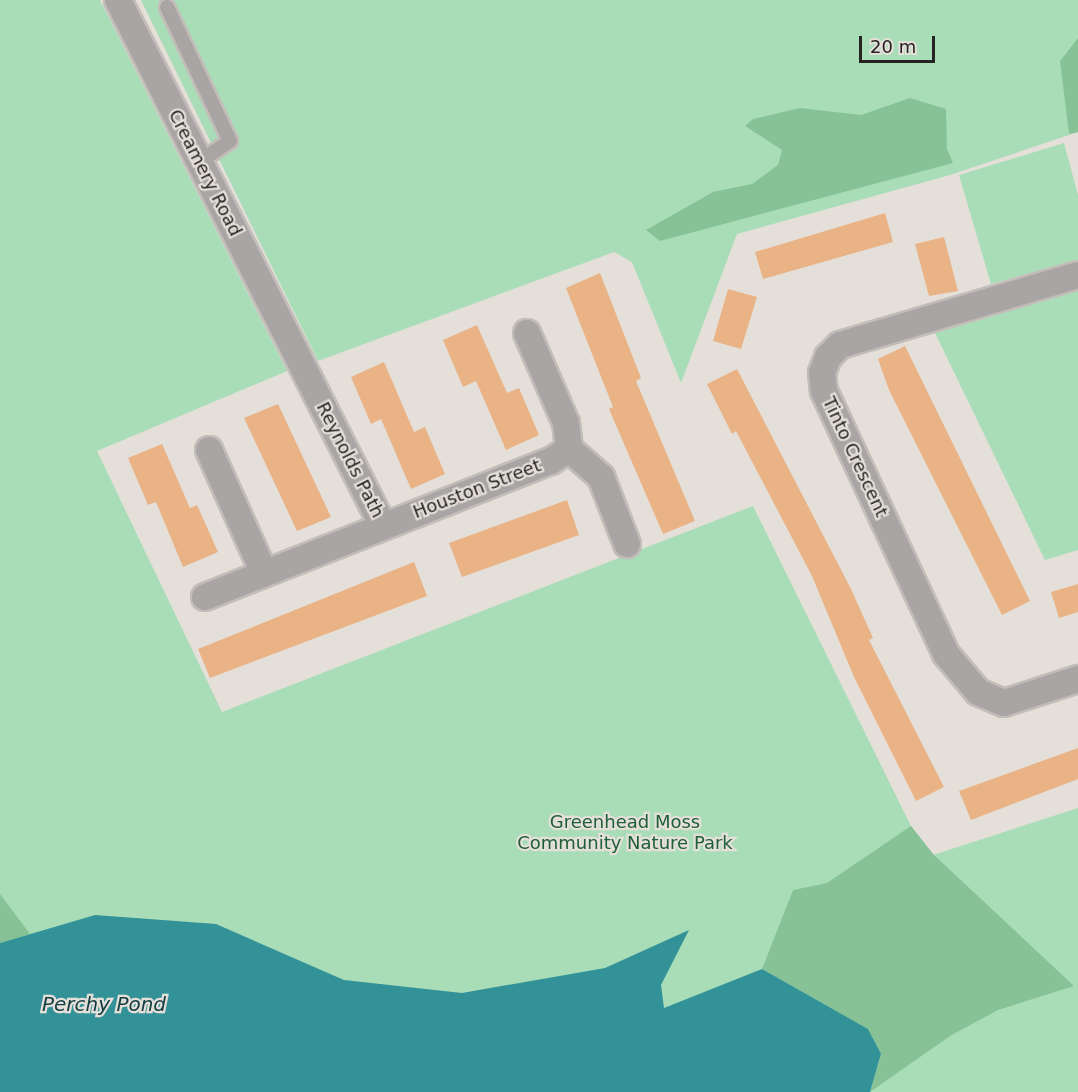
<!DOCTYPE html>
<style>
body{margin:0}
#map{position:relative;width:1078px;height:1092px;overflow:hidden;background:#e5dfda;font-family:"DejaVu Sans",sans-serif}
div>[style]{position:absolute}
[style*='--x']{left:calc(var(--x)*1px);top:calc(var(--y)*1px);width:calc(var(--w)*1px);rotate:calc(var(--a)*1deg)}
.green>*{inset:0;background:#a9ddb7}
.forest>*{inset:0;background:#87c297}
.water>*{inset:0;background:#339298}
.building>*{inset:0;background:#e9b386}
.roads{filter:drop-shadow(2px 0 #c3bdb9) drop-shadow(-2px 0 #c3bdb9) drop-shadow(0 2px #c3bdb9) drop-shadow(0 -2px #c3bdb9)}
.service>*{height:14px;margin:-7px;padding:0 7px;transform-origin:7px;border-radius:7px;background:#a8a5a4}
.minor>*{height:26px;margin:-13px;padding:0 13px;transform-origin:13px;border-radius:13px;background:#a8a5a4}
span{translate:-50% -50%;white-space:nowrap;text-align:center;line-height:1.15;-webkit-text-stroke:4.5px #e5dfda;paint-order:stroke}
.street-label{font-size:18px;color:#262422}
.park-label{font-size:18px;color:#1d5f36}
.water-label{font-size:20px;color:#154043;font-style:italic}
.scale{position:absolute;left:859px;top:36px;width:76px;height:27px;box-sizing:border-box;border:3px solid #262422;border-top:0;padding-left:8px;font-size:18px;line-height:21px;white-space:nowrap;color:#262422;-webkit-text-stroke:4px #e5dfda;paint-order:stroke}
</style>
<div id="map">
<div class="green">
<div style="clip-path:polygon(0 0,100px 0,287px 371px,97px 451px,222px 712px,753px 506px,911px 826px,933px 855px,1078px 808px,1078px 1092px,0 1092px)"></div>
<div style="clip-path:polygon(141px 0,1078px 0,1078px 132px,950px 175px,737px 234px,681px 383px,632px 262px,614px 252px,318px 361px)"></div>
<div style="clip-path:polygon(1064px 143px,1078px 195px,1078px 260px,991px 284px,959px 175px)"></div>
<div style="clip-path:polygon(1078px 291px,1078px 550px,1045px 560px,935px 333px)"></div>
</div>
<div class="forest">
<div style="clip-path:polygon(1078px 38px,1078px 132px,1069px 134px,1060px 61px)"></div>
<div style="clip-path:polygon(910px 98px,946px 109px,947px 149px,953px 163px,660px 241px,646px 230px,713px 192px,752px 184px,778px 165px,782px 150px,745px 126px,753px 119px,800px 108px,861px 115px)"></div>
<div style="clip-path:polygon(911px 826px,934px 855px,1074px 986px,998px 1010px,950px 1036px,870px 1092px,881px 1055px,868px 1029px,762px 969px,793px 890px,827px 883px)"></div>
<div style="clip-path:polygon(0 894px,30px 934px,0 943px)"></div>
</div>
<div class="water">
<div style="clip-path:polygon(95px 915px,216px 924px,344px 980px,462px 993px,605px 968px,689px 930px,661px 985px,664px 1008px,762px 969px,868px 1029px,881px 1054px,870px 1092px,0 1092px,0 943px)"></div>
</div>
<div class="building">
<div style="clip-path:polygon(885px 213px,893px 242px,763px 279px,755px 252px)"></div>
<div style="clip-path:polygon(944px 237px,958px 291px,929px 296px,915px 244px)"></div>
<div style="clip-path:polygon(600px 273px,641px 378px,636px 381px,695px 521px,663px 534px,609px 409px,613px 407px,566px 288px)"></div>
<div style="clip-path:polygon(728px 289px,757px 297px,741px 349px,713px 341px)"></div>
<div style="clip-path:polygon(477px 325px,507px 393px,519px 388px,539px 435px,506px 450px,476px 381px,463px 387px,443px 340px)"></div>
<div style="clip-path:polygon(905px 346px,1030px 601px,1002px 615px,889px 390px,878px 359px)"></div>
<div style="clip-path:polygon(384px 362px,414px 432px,425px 427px,445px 474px,411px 489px,381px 419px,371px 424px,351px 377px)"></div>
<div style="clip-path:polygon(737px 369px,851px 589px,873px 638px,869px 640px,944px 787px,916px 801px,854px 677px,812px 576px,736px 431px,732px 434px,707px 384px)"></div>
<div style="clip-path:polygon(278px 404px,331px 517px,297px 531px,244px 418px)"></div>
<div style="clip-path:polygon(162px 444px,190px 508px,197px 505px,218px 552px,183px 567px,156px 502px,148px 505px,128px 458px)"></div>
<div style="clip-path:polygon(567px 500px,579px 535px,462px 577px,449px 543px)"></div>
<div style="clip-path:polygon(414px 562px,427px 596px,210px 678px,198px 649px)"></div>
<div style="clip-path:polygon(1078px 584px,1078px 612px,1059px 618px,1051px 592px)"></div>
<div style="clip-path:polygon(1078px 748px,1078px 779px,971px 820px,959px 791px)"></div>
</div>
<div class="roads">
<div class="service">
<div style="--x:167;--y:7;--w:148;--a:64.8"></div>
<div style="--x:230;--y:141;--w:37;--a:146"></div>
</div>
<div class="minor">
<div style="--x:118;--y:0;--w:587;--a:63.26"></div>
<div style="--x:1078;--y:275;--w:248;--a:163.6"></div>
<div style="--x:840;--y:345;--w:17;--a:135"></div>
<div style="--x:828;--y:357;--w:17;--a:111"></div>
<div style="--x:822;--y:373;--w:18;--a:84"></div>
<div style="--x:824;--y:391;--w:290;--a:65.1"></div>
<div style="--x:946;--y:654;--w:50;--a:49.9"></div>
<div style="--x:978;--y:692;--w:28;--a:23"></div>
<div style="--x:1004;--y:703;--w:78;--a:-18"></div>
<div style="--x:527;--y:333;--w:98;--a:66.6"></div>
<div style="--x:566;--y:423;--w:26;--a:83"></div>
<div style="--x:569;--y:449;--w:43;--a:41.2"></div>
<div style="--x:601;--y:477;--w:72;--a:68.8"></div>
<div style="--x:209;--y:450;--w:135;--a:65.9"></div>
<div style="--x:205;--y:597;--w:372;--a:-21.5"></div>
<div style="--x:551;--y:461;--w:22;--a:-34"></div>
</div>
</div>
<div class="street-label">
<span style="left:205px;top:173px;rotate:63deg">Creamery Road</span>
<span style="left:855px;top:457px;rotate:65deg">Tinto Crescent</span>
<span style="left:350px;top:460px;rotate:63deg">Reynolds Path</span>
<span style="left:477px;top:489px;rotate:-21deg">Houston Street</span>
</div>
<div class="park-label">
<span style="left:625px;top:833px">Greenhead Moss<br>Community Nature Park</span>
</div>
<div class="water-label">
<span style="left:104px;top:1004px">Perchy Pond</span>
</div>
<div class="scale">20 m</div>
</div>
